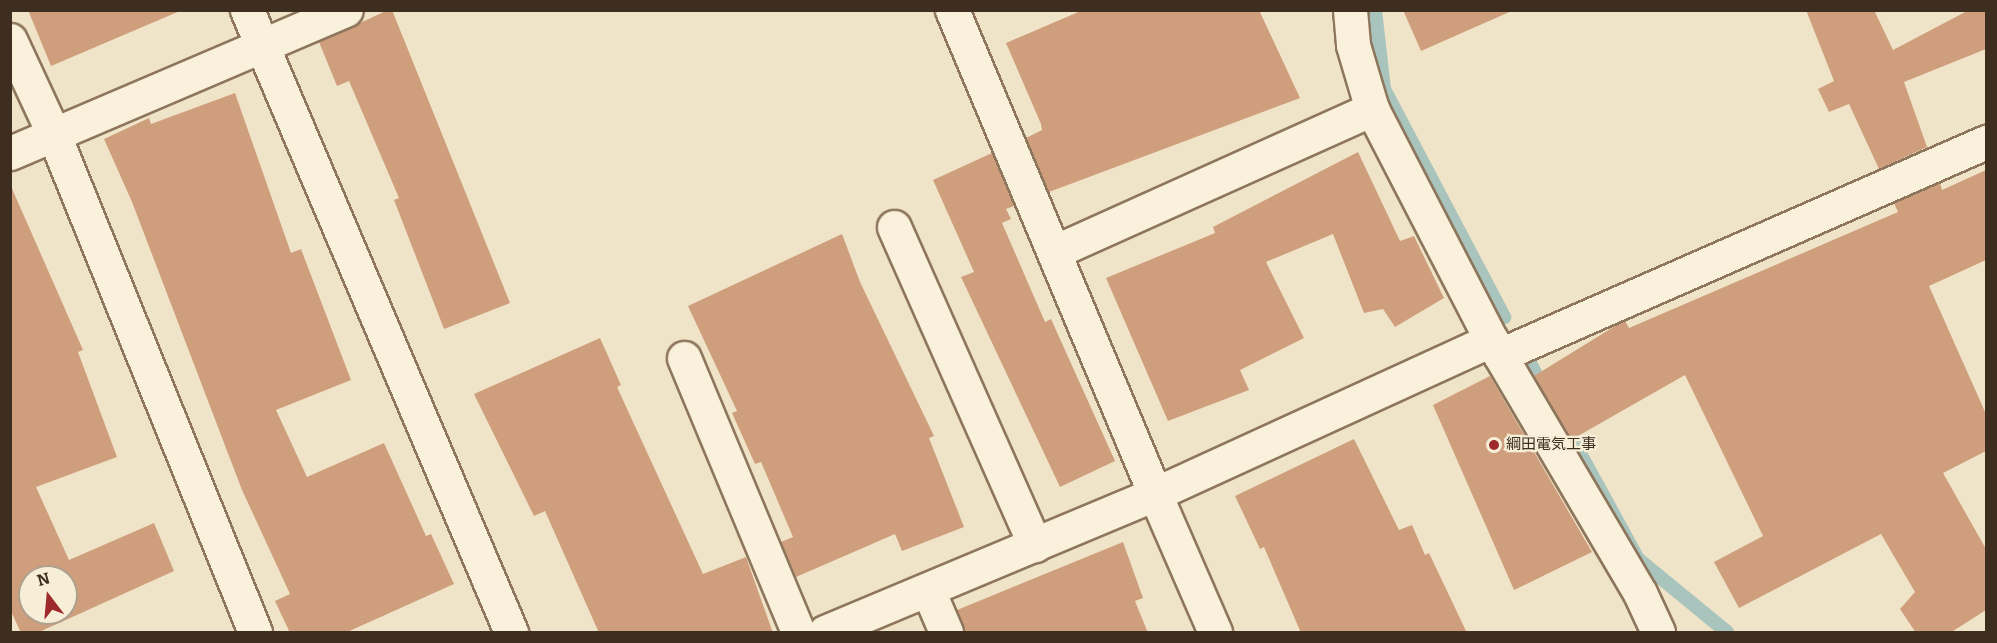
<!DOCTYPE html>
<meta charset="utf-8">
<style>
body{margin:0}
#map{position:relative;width:1997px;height:643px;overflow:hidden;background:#f0e4c8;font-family:Bitter,"Noto Sans JP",serif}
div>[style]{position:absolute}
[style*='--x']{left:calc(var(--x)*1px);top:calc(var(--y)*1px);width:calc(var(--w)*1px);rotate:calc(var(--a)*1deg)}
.stream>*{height:14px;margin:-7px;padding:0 7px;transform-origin:7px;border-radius:7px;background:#a9c4bc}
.building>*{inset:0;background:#cf9f7d}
.roads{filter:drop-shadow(2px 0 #8d765c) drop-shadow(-2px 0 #8d765c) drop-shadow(0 2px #8d765c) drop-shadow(0 -2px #8d765c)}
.minor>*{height:33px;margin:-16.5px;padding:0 16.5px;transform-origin:16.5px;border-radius:16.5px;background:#faf1dc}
.dots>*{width:16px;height:16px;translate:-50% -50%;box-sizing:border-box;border:3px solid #f7eed8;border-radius:50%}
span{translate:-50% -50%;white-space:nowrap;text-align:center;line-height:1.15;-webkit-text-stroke:4.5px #f7eed8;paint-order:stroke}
.poi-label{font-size:15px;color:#3d2e20}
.left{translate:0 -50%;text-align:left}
.frame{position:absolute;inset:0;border:12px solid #3d2e20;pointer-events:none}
.north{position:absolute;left:18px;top:565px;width:60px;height:60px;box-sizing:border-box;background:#f7eed8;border:2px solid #ada18e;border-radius:50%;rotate:344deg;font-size:16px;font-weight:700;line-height:24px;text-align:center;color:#3d2e20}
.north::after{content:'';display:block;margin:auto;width:21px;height:27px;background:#9e2a2b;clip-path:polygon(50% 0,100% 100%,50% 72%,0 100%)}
</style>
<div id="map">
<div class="stream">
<div style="--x:1375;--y:10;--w:80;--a:83.5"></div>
<div style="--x:1384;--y:89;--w:258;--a:62.2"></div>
<div style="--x:1531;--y:365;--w:27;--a:62"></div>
<div style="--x:1564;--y:424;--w:154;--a:61.3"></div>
<div style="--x:1638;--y:559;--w:115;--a:39.4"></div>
</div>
<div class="building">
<div style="clip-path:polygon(28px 10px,180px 10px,180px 11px,51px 66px)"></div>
<div style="clip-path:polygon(388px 10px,392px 10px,510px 303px,444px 329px,394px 200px,399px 198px,349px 81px,337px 86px,319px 42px)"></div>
<div style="clip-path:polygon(1083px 10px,1259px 10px,1300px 98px,1049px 192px,1026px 138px,1042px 130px,1041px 124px,1006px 43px)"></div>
<div style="clip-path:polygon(1403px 10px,1514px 10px,1421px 51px)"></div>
<div style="clip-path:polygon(1806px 10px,1874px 10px,1893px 50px,1969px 10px,1986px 10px,1986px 49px,1904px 82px,1927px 147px,1879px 169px,1849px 104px,1829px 112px,1818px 89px,1834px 81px)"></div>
<div style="clip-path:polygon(235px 93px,291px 253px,301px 249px,351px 380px,276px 410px,307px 477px,384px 443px,426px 536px,431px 534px,454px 584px,345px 633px,290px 633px,275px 601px,290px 594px,242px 490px,132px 202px,104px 139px,149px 118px,151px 124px)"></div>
<div style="clip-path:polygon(1358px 152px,1400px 241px,1414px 236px,1444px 298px,1395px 327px,1383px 309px,1364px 313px,1333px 234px,1266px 262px,1304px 338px,1240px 370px,1249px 390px,1168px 421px,1106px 278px,1215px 233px,1213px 227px)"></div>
<div style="clip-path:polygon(992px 153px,1014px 206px,1006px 209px,1011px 219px,1002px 223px,1045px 322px,1051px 319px,1115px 461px,1060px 487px,961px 277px,974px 272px,933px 180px)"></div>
<div style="clip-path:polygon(1986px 170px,1986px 260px,1929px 286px,1986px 414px,1986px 451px,1943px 473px,1986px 549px,1986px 610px,1950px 633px,1916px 633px,1900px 609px,1915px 592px,1881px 534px,1739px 608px,1714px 562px,1763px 536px,1685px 375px,1571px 440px,1534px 376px,1620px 323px,1625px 321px,1629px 328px,1898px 212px,1894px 203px,1940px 183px,1942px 190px)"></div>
<div style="clip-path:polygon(evenodd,10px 184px,83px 350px,78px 352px,117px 457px,36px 487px,69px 560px,154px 523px,174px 571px,37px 633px,21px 633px,10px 609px,10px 184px,30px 577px,66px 577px,66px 613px,30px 613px,30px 577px)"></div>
<div style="clip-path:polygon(842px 234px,860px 282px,934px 436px,929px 438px,964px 527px,902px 551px,895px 534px,796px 577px,781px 542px,793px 537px,761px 462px,755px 464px,732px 413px,737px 411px,688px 306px)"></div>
<div style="clip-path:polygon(600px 338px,621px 385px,617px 387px,703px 574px,746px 557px,773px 633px,599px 633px,545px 511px,534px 516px,474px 394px)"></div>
<div style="clip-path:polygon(1490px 376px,1592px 552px,1514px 590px,1433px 405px)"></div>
<div style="clip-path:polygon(1354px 439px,1399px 530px,1412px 525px,1425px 555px,1429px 553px,1467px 633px,1301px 633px,1264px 547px,1260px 549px,1235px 496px)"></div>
<div style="clip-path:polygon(1123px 542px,1143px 598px,1135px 601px,1148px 633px,964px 633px,957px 610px)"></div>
</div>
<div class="roads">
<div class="minor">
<div style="--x:247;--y:10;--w:676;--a:67"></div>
<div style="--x:1350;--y:10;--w:35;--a:85"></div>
<div style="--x:1353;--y:45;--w:67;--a:73.5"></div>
<div style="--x:1372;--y:109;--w:260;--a:62.7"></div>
<div style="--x:1491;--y:340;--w:294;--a:59.5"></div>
<div style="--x:1640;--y:593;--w:43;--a:65.2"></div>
<div style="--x:10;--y:40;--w:105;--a:65.1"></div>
<div style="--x:54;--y:135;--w:536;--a:67.98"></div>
<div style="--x:10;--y:153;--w:365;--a:-23.1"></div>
<div style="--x:894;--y:227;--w:348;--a:66.1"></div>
<div style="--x:1054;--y:252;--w:349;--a:-24.2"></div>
<div style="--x:1500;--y:355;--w:531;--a:-23.67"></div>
<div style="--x:684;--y:358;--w:297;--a:67.4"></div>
<div style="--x:928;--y:590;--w:46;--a:66.8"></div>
<div style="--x:825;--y:632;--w:358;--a:-22.7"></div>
<div style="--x:1155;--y:494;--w:525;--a:-112.75"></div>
<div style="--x:1215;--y:632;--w:150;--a:-113.5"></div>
<div style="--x:1155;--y:494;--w:370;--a:-24.6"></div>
</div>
</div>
<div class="dots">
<div style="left:1494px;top:445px;background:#9e2a2b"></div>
</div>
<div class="poi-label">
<span class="left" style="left:1506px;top:445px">綱田電気工事</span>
</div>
<div class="frame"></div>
<div class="north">N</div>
</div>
